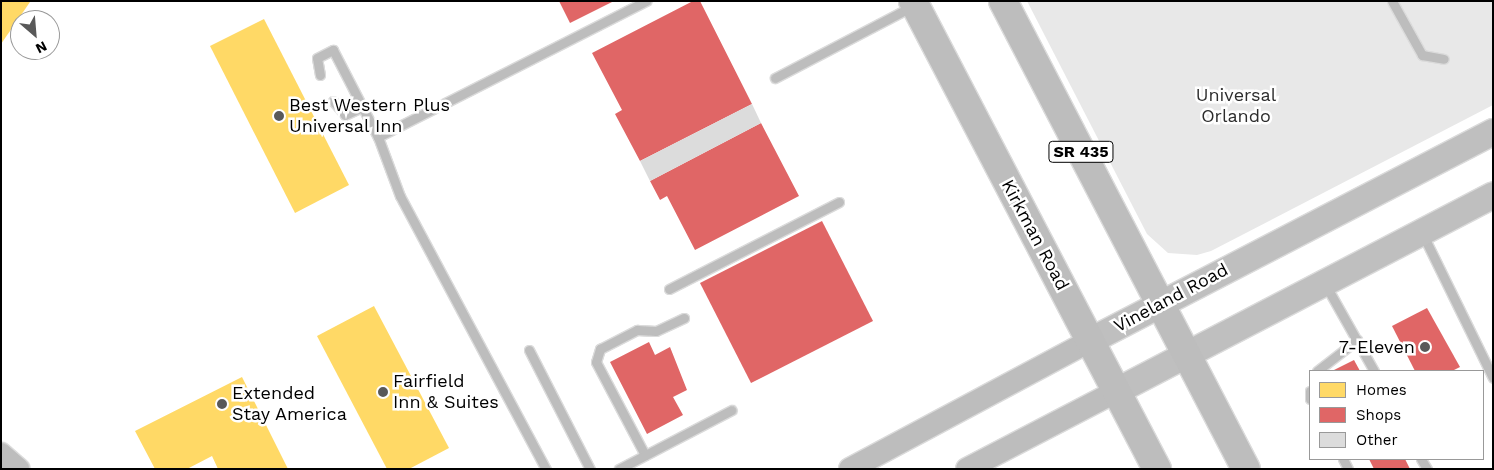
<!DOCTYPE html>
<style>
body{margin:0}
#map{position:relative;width:1494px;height:470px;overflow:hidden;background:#fff;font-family:"Work Sans",sans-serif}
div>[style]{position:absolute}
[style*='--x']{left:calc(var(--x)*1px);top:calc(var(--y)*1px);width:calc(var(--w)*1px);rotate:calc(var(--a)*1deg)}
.green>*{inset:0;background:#e8e8e8}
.homes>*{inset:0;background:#ffd966}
.shops>*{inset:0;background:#e06666}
.building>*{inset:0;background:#dcdcdc}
.roads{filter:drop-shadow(1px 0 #dbdbdb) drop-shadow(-1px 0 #dbdbdb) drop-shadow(0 1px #dbdbdb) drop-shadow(0 -1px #dbdbdb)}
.service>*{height:9px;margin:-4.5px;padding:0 4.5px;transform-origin:4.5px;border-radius:4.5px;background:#bdbdbd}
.tertiary>*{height:22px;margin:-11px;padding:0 11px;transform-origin:11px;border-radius:11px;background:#bdbdbd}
.secondary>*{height:26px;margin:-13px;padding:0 13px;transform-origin:13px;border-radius:13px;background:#bfbfbf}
.primary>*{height:28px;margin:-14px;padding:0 14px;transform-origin:14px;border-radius:14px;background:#bdbdbd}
.dots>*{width:14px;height:14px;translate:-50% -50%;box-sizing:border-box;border:2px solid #fff;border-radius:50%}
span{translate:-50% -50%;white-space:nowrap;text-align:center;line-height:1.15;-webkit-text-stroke:5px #fff;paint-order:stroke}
.shield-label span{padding:1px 4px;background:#fff;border:1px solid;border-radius:4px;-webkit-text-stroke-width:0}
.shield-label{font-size:16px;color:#000;font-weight:700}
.park-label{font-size:18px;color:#2d2d2d}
.poi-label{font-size:18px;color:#000}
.left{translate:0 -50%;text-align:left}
.right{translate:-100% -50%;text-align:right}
.street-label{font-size:18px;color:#000}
.frame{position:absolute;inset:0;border:2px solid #000;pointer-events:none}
.legend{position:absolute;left:1309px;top:370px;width:175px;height:90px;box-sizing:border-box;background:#fff;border:1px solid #999;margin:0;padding:6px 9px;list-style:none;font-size:15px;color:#000}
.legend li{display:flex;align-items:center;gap:10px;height:25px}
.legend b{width:25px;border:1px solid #999}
.north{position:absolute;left:10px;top:10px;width:50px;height:50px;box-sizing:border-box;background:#fff;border:1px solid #999;border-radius:50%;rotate:153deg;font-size:14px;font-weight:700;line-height:20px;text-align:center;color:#000}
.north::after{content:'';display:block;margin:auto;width:18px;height:22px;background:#595959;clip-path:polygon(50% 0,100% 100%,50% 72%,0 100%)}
</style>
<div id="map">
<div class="green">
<div style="clip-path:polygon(1027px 1px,1493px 1px,1493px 105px,1211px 251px,1197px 255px,1168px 253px,1147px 234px)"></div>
</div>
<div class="homes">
<div style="clip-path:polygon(1px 1px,30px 2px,1px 44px)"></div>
<div style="clip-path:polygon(264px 19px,349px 185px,295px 213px,210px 46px)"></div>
<div style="clip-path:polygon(374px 306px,449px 448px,409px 469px,387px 469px,317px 336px)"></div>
<div style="clip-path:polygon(242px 377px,288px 469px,218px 469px,212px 456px,187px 469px,155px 469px,135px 431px)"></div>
</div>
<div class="shops">
<div style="clip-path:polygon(559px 1px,614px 1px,570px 23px)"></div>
<div style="clip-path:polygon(693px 1px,700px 1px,752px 104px,640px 161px,615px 114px,622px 110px,592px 53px)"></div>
<div style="clip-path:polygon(761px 123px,799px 196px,695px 250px,667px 196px,660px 200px,650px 181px)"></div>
<div style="clip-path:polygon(822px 221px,873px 321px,751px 383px,700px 283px)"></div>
<div style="clip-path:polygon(1427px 308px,1460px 367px,1452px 371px,1415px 371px,1392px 326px)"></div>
<div style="clip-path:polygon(649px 342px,655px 355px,670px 347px,687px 390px,673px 397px,683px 415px,647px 434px,610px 362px)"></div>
<div style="clip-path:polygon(1354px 360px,1360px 371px,1332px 371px)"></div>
<div style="clip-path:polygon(1369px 459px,1405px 459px,1410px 469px,1374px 469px)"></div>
</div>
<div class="building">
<div style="clip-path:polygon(752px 104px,761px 123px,650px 181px,640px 161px)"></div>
</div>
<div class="roads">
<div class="service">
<div style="--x:1392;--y:1;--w:62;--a:60.9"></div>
<div style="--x:1422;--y:55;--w:22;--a:10"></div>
<div style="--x:320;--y:75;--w:17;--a:-100"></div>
<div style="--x:317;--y:58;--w:18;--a:-27"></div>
<div style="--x:333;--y:50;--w:98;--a:62.7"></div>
<div style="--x:378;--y:137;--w:63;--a:69.6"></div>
<div style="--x:400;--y:196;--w:310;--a:61.9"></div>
<div style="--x:775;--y:78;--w:156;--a:-27.6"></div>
<div style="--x:333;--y:101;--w:18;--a:49"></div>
<div style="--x:345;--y:115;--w:19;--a:-25"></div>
<div style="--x:378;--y:137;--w:301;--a:-26.9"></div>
<div style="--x:1423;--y:235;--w:159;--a:63.9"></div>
<div style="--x:1325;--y:284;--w:100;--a:60.6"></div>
<div style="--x:669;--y:289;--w:191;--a:-27.1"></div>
<div style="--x:529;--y:350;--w:134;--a:62.9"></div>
<div style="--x:1317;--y:371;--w:51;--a:-37.8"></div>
<div style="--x:1310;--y:391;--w:8;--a:90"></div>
<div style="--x:645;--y:455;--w:105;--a:-117.8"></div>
<div style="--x:596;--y:362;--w:14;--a:-73"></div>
<div style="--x:600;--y:349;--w:42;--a:-27.2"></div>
<div style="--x:637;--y:330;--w:19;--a:3"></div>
<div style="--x:656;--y:331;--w:31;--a:-25"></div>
<div style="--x:1343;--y:459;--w:11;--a:63"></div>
<div style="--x:1421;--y:459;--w:12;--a:59"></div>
<div style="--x:619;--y:469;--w:127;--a:-27.6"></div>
</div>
<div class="tertiary">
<div style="--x:1;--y:454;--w:23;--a:41"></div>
<div style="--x:850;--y:469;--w:272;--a:-28.1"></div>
<div style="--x:967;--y:469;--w:169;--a:-27.5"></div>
</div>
<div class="secondary">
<div style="--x:1090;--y:341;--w:454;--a:-27.4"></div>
<div style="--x:1117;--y:391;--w:424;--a:-27.5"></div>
</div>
<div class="primary">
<div style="--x:913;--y:1;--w:528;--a:62.46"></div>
<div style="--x:1003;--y:1;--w:527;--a:62.56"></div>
</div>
</div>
<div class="dots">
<div style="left:279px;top:116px;background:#595959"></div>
<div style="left:1425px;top:347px;background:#595959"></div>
<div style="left:383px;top:392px;background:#595959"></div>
<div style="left:222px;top:404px;background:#595959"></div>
</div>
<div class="shield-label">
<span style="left:1081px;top:152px">SR 435</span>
</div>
<div class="park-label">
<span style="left:1236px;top:106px">Universal<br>Orlando</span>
</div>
<div class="poi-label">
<span class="left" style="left:289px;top:116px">Best Western Plus<br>Universal Inn</span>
<span class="right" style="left:1415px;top:347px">7-Eleven</span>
<span class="left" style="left:393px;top:392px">Fairfield<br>Inn &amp; Suites</span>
<span class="left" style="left:232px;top:404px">Extended<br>Stay America</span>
</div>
<div class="street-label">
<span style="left:1035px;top:235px;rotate:62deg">Kirkman Road</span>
<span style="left:1171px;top:298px;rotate:-28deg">Vineland Road</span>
</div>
<div class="frame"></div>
<ul class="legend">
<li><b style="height:14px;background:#ffd966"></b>Homes</li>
<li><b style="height:14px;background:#e06666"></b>Shops</li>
<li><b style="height:14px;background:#dcdcdc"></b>Other</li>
</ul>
<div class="north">N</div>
</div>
